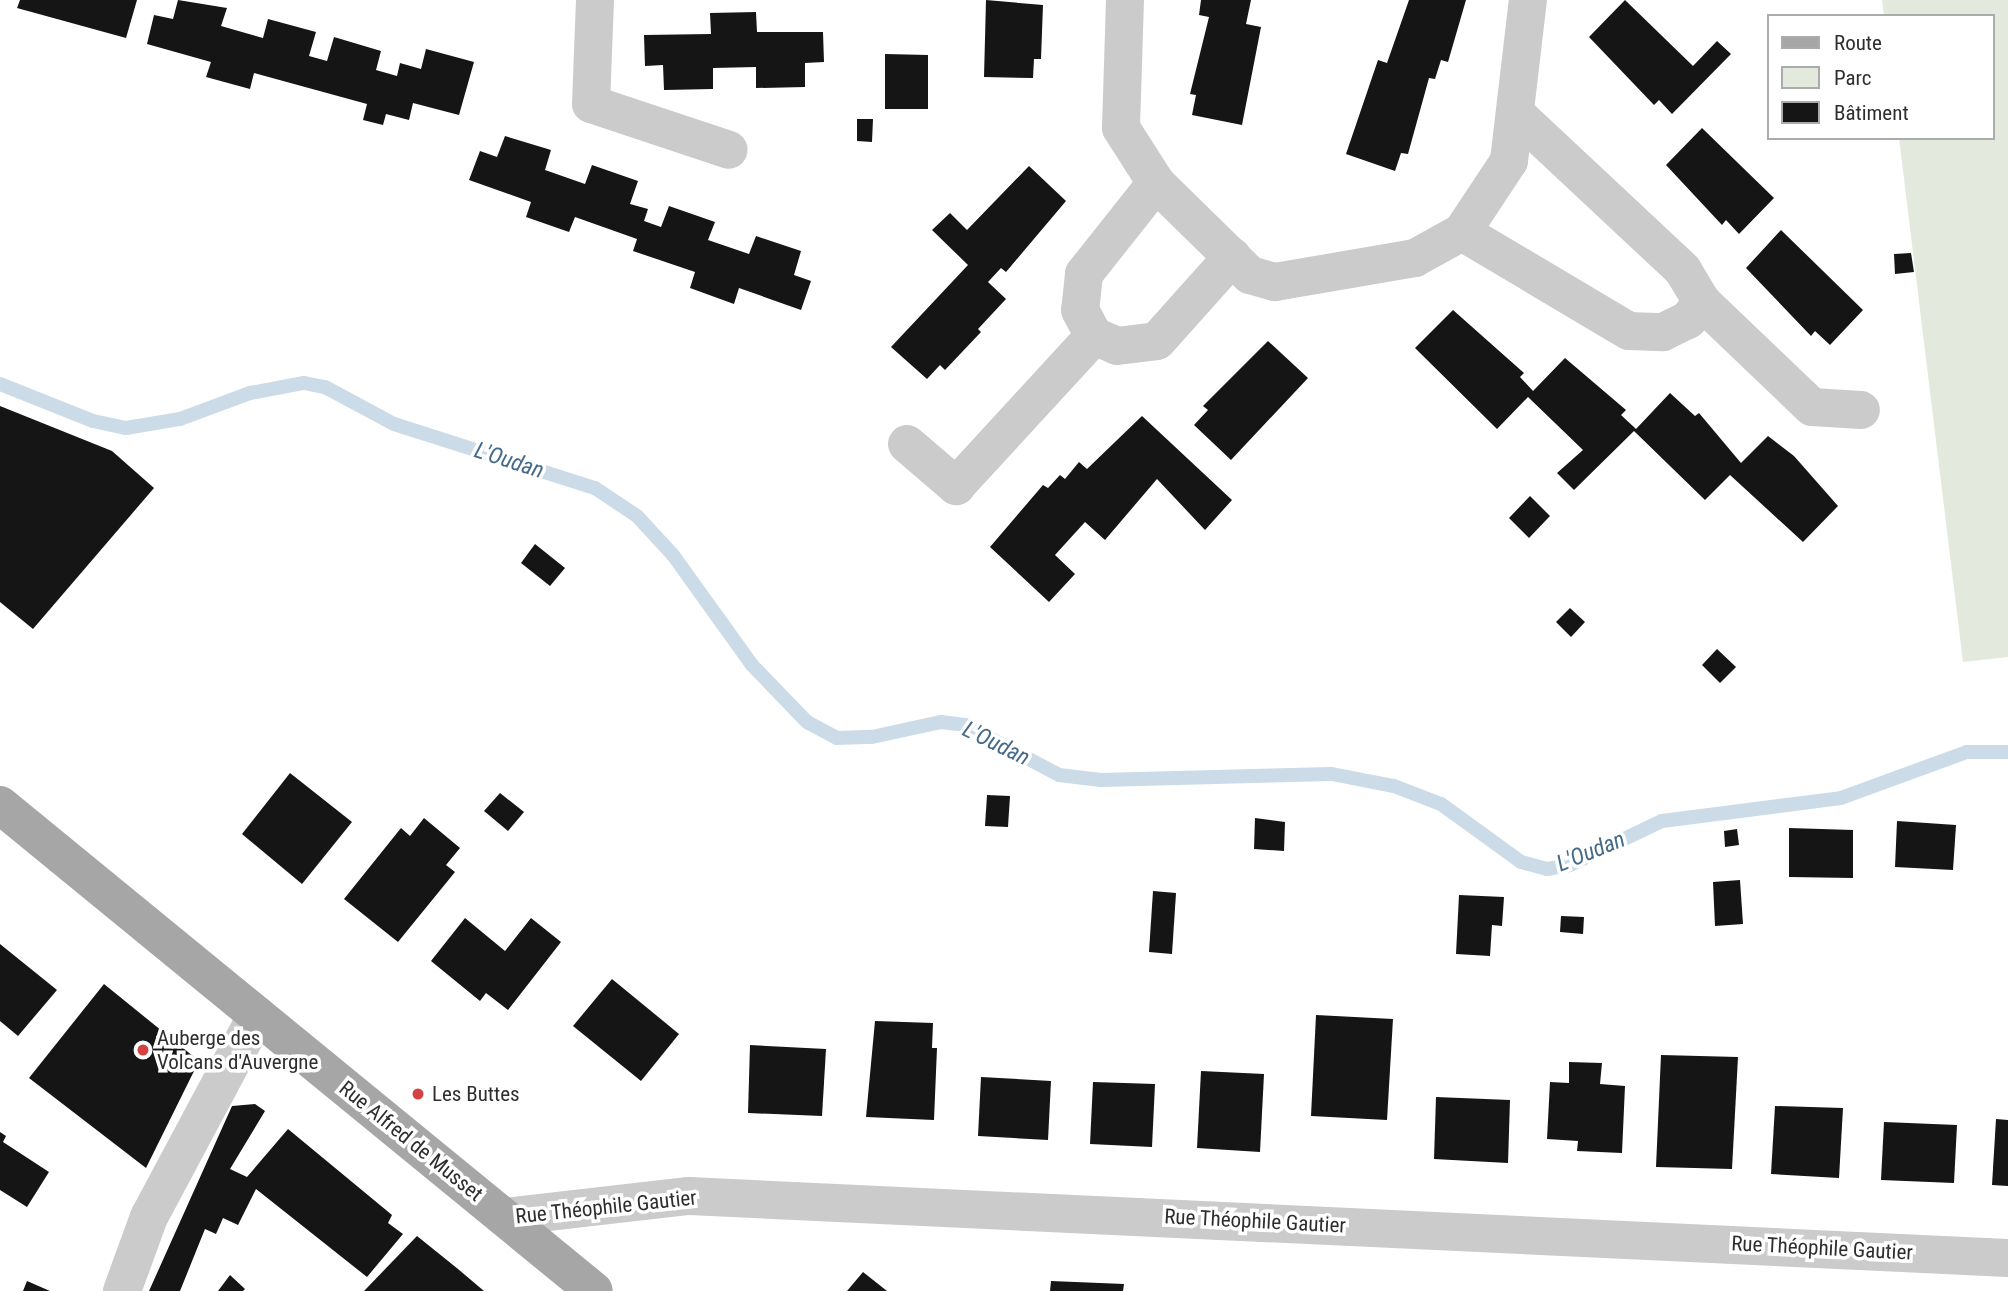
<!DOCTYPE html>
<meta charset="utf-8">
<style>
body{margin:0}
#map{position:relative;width:2008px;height:1291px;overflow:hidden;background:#fff;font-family:"Roboto Condensed",sans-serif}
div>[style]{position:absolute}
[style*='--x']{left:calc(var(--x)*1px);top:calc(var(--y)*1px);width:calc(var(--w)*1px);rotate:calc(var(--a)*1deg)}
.green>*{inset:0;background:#e3eadd}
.stream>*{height:14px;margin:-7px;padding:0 7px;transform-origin:7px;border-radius:7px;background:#cbdbe8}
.building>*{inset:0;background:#151515}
.minor>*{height:38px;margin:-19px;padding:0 19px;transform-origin:19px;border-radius:19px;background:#cbcbcb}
.major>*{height:38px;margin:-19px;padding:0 19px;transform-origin:19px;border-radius:19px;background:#a6a6a6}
.dots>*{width:19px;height:19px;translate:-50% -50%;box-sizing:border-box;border:4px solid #fff;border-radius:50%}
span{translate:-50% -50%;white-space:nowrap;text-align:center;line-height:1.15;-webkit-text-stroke:7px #fff;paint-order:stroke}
.poi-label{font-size:21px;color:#2e2e2e}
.left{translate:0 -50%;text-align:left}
.street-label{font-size:21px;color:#2e2e2e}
.water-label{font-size:23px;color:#446a88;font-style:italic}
.legend{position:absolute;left:1767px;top:14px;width:228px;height:126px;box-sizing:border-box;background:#fff;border:2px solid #ababab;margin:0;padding:9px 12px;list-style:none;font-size:21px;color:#2e2e2e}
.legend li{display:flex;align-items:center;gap:14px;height:35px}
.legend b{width:35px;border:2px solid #ababab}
</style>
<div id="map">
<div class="green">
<div style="clip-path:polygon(1882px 0,2008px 0,2008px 657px,1963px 662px,1899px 138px,1992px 138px,1992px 16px,1884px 16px)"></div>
</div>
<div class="stream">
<div style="--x:0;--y:384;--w:100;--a:21.7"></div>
<div style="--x:93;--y:421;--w:34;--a:12"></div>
<div style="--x:126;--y:428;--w:55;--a:-9.5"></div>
<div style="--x:180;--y:419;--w:75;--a:-20.4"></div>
<div style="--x:250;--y:393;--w:55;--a:-10.5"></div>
<div style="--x:304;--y:383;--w:21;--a:11"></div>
<div style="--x:325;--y:387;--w:78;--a:28.2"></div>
<div style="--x:394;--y:424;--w:211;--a:17.7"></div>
<div style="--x:595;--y:488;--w:50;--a:33.7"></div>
<div style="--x:637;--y:516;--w:53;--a:47.3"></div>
<div style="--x:673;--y:555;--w:135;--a:54.3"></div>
<div style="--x:752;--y:665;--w:79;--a:46"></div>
<div style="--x:807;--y:722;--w:34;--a:28"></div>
<div style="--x:837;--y:738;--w:35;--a:-2"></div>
<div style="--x:872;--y:737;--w:71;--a:-12.3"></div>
<div style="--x:941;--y:722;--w:24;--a:7"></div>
<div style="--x:965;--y:725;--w:106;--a:28"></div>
<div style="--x:1059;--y:775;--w:42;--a:6.8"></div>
<div style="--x:1101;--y:780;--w:231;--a:-1.5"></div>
<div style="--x:1332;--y:774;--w:63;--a:11"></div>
<div style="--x:1394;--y:786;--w:50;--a:21"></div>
<div style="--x:1441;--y:804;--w:99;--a:35.9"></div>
<div style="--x:1521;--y:862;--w:27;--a:15"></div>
<div style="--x:1547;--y:869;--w:23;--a:-10"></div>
<div style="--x:1570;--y:865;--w:102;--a:-25.6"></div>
<div style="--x:1662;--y:821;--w:180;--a:-7.3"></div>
<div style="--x:1841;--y:798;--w:134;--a:-20.1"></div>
<div style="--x:1967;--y:752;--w:41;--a:0"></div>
</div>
<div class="building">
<div style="clip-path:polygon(20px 0,137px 0,126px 38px,17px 8px)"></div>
<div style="clip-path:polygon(178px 0,227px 8px,221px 26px,263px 38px,268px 19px,316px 32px,309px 56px,327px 61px,334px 37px,381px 51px,376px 70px,397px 76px,400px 63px,421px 69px,426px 49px,474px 62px,459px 115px,413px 103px,409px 120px,386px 114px,383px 125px,363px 120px,367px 104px,254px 73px,250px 89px,206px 77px,211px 62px,147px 44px,154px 15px,173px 19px)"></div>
<div style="clip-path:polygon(986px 0,1043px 5px,1041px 59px,1034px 59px,1033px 78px,984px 77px)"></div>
<div style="clip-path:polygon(1201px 0,1251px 0,1246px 24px,1261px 27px,1242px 125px,1192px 115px,1196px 95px,1190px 94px,1209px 17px,1199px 15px)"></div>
<div style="clip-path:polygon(1409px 0,1466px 0,1448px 62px,1441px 60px,1435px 79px,1429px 78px,1408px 154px,1401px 153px,1395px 171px,1346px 154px,1378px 60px,1387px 63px)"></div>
<div style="clip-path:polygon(1625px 0,1693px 66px,1717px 41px,1731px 54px,1672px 114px,1659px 100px,1654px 105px,1589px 37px)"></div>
<div style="clip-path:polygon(756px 12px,757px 32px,823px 32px,824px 62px,805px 63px,805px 87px,756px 88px,756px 67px,713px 68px,713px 89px,664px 90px,663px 65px,645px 66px,644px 35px,711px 34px,710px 13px)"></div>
<div style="clip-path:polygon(885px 54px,928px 55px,928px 109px,885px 109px)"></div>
<div style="clip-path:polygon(857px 119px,873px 119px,872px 142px,857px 141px)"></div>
<div style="clip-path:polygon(1702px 128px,1774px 198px,1739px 234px,1726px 220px,1722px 225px,1666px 165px)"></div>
<div style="clip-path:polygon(505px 136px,551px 150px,545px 170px,585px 184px,592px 165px,638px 181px,630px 204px,648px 209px,644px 221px,661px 227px,669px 206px,715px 222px,708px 240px,749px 254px,756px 236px,801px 251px,794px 275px,811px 281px,801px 310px,739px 288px,734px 304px,690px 288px,695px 272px,633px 251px,637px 239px,575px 217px,569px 232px,526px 217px,531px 202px,469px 180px,480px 151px,497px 157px)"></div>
<div style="clip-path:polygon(1029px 166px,1066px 201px,1006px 272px,1001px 268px,988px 282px,1006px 299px,978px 329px,981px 332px,945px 370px,940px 365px,927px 379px,891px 347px,968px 265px,932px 230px,950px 213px,967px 230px)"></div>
<div style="clip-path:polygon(1781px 230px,1863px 310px,1830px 345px,1815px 331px,1811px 336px,1746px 268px)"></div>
<div style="clip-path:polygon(1911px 253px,1914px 272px,1895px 274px,1894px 254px)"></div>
<div style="clip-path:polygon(1453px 310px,1524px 373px,1520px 377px,1533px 391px,1565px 358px,1626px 410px,1621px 415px,1636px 429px,1670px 393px,1695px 416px,1699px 413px,1741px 463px,1768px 436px,1794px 456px,1838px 506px,1803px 542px,1730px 475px,1705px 500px,1634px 431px,1574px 490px,1557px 473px,1583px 450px,1528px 397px,1497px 429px,1415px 348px)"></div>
<div style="clip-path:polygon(1268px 341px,1308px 378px,1231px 460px,1194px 425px,1208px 410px,1203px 406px)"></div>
<div style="clip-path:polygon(0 406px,112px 451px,154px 488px,33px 629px,0 602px)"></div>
<div style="clip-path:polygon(1142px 416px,1232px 500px,1205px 530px,1157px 479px,1105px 540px,1085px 522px,1055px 555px,1075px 574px,1049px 602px,990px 547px,1043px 485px,1048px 488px,1060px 475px,1065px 479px,1079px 462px,1087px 469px)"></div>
<div style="clip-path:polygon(1530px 496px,1550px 516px,1529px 538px,1509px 518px)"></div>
<div style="clip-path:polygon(535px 544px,565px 568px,550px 586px,521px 563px)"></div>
<div style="clip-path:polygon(1570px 608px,1585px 622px,1571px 637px,1556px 622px)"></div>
<div style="clip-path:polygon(1717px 649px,1736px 667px,1720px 683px,1702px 665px)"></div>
<div style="clip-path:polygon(290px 773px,352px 822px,302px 884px,242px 834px)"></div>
<div style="clip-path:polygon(500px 793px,524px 812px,508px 831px,484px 811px)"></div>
<div style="clip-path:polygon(987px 795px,1010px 796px,1008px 827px,985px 826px)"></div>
<div style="clip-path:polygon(424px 818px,460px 848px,446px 865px,455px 872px,398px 942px,344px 899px,401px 828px,410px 836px)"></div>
<div style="clip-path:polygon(1255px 818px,1285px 822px,1284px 851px,1254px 849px)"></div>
<div style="clip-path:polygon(1897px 821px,1956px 825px,1953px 870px,1895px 867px)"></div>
<div style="clip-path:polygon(1789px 828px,1853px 830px,1853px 878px,1789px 877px)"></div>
<div style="clip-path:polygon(1737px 829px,1739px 845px,1725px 847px,1724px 831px)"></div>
<div style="clip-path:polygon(1740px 880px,1743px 924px,1715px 926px,1713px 882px)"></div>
<div style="clip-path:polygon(1153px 891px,1176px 893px,1172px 954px,1149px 952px)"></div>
<div style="clip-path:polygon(1459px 895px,1504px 897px,1502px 926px,1492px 925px,1490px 956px,1456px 954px)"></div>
<div style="clip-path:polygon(1561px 916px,1584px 917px,1583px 934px,1560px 932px)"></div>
<div style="clip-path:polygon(465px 918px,505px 951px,531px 918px,561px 942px,508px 1010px,486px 993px,480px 1001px,431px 961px)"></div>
<div style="clip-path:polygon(0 944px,57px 990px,18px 1036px,0 1021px)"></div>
<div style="clip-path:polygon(612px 979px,679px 1034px,641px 1081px,573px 1026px)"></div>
<div style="clip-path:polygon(104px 984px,199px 1061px,146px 1168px,29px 1078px)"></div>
<div style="clip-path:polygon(1316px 1015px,1393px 1019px,1387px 1120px,1311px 1116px)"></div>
<div style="clip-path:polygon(875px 1021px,933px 1023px,932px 1048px,937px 1048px,934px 1120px,866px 1117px)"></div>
<div style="clip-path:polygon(750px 1045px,826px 1049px,822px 1116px,748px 1113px)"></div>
<div style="clip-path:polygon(1661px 1055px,1738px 1057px,1732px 1169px,1656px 1167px)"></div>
<div style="clip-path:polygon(1569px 1062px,1602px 1063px,1600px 1084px,1625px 1086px,1622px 1153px,1577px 1151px,1578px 1141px,1547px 1139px,1550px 1082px,1569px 1083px)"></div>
<div style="clip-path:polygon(1201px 1071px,1264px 1074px,1260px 1152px,1197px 1148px)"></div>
<div style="clip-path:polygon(981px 1077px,1051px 1081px,1048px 1140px,978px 1136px)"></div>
<div style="clip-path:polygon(1093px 1082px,1155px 1084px,1152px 1147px,1090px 1144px)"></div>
<div style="clip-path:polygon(1436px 1097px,1510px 1100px,1508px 1163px,1434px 1159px)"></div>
<div style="clip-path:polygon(255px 1104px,265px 1111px,230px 1169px,247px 1177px,288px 1129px,392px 1215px,388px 1223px,403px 1234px,367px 1277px,256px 1189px,238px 1225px,223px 1218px,216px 1234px,205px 1229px,180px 1291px,149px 1291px,232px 1106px)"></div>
<div style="clip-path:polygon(1775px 1106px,1843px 1108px,1839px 1178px,1771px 1174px)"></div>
<div style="clip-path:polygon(1996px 1119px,2008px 1120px,2008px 1186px,1992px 1185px)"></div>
<div style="clip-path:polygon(1884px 1122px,1957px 1125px,1954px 1183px,1881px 1180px)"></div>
<div style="clip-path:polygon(0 1132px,6px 1136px,3px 1142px,49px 1172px,27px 1207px,0 1190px)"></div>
<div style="clip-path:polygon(417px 1236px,458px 1269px,484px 1291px,364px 1291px)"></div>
<div style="clip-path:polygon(863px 1272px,887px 1291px,847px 1291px)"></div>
<div style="clip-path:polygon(230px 1275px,245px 1289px,243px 1291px,218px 1291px)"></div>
<div style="clip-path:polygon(27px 1281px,50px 1291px,23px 1291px)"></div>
<div style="clip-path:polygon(1051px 1281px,1124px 1284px,1123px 1291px,1050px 1291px)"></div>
</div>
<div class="minor">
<div style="--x:595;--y:0;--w:104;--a:92.2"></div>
<div style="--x:591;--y:104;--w:145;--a:18.4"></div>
<div style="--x:1125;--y:0;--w:128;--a:91.8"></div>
<div style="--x:1121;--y:128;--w:65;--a:57.5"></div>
<div style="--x:1156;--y:183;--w:132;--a:44.4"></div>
<div style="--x:1250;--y:275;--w:26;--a:16"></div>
<div style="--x:1275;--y:282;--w:142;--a:-9.7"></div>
<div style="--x:1415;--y:258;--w:54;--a:-29"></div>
<div style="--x:1462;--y:232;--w:85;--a:-56.5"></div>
<div style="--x:1509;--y:161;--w:162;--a:-83.3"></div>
<div style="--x:1156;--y:183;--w:116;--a:128.4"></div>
<div style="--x:1084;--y:274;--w:36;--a:96"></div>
<div style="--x:1080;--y:310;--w:30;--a:62"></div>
<div style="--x:1094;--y:336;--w:25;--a:23"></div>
<div style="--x:1117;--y:346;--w:40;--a:-7.1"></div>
<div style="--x:1157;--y:341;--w:113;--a:-48.2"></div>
<div style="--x:1462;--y:232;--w:194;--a:30.7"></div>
<div style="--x:1629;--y:331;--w:34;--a:2"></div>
<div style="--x:1663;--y:332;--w:28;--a:-26"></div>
<div style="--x:1688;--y:320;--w:23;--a:-52"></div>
<div style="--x:1702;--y:302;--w:37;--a:-121"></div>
<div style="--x:1683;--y:270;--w:230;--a:-136.9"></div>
<div style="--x:1702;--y:302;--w:152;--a:43.7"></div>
<div style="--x:1812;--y:407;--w:49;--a:3.5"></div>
<div style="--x:907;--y:444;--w:65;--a:40.6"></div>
<div style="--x:956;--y:486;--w:204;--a:-47.4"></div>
<div style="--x:504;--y:1217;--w:186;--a:-6.5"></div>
<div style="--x:689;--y:1196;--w:1320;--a:2.69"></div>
<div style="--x:122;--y:1291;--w:79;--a:-70"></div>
<div style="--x:149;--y:1217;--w:229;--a:-61.9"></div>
</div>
<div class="major">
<div style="--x:0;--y:805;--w:767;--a:39.29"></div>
</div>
<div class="dots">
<div style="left:143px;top:1050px;background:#d44244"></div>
<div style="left:418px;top:1094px;background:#d44244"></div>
</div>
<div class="poi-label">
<span class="left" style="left:157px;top:1050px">Auberge des<br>Volcans d'Auvergne</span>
<span class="left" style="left:432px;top:1094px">Les Buttes</span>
</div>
<div class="street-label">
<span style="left:411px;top:1141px;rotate:39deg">Rue Alfred de Musset</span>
<span style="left:606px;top:1207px;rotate:-6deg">Rue Théophile Gautier</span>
<span style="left:1255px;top:1221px;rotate:3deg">Rue Théophile Gautier</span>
<span style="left:1822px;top:1248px;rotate:3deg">Rue Théophile Gautier</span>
</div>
<div class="water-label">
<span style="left:509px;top:461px;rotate:18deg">L'Oudan</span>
<span style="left:996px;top:744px;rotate:26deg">L'Oudan</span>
<span style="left:1591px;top:852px;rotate:-22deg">L'Oudan</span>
</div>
<ul class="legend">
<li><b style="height:9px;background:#a6a6a6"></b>Route</li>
<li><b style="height:19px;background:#e3eadd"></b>Parc</li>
<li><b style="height:19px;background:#151515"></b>Bâtiment</li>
</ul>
</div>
